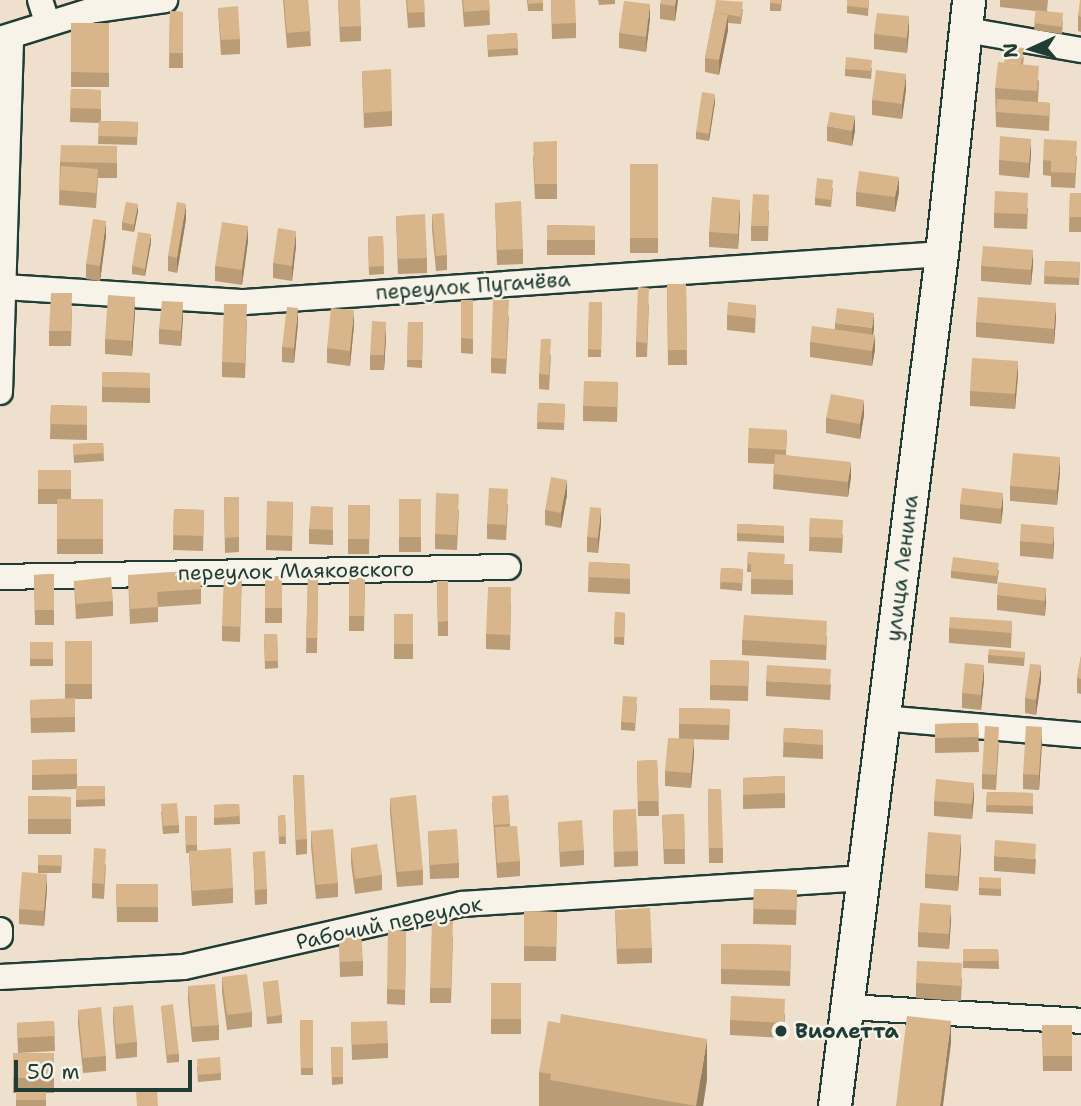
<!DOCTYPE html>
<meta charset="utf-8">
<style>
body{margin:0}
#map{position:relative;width:1081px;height:1106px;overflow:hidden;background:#eee0cc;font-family:"Shantell Sans",sans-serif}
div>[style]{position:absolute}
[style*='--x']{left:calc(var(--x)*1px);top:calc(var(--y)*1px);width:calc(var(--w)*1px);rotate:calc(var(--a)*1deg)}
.roads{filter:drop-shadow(2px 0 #1f3d34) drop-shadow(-2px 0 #1f3d34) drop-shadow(0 2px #1f3d34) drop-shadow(0 -2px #1f3d34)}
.minor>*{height:24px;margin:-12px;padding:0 12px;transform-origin:12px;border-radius:12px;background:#f7f3e8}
.major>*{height:32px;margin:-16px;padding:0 16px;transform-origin:16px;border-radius:16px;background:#f7f3e8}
.wall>*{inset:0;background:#ba9c77}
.shaded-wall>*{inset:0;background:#977f61}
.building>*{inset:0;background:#d8b58a}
.dots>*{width:19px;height:19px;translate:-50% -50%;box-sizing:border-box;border:4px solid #f7f3e8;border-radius:50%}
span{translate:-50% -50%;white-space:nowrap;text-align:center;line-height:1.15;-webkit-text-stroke:5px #f7f3e8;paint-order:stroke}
.street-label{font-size:21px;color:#1f3d34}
.poi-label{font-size:21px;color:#1f3d34;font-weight:700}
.left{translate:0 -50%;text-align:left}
.north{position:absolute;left:997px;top:14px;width:70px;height:70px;-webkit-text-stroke:5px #f7f3e8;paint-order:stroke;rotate:266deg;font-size:19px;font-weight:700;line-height:28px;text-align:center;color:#1f3d34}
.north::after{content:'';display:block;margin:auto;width:24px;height:32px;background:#1f3d34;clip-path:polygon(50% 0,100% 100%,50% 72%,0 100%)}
.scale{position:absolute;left:14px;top:1060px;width:178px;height:32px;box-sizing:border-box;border:4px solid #1f3d34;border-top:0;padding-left:9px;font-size:21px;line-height:24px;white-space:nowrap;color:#1f3d34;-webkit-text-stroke:5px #f7f3e8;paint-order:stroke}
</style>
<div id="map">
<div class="roads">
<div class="minor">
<div style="--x:40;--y:0;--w:22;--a:72"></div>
<div style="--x:966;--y:30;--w:117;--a:9.9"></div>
<div style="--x:0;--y:39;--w:94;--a:-17.3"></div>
<div style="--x:90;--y:11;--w:76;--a:-8.3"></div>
<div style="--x:4;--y:287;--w:241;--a:3.6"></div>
<div style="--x:245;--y:302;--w:699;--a:-3.94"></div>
<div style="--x:0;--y:392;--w:356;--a:-88.2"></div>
<div style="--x:0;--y:577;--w:508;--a:-1.13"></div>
<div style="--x:882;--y:718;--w:200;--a:4.9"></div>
<div style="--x:0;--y:930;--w:6;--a:90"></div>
<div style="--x:0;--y:977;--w:184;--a:-3.1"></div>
<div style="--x:184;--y:967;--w:285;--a:-12.8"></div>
<div style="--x:462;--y:904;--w:403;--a:-3.7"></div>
<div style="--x:848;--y:1007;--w:233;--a:3.4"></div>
</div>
<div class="major">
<div style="--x:835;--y:1106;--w:859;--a:-82.84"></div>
<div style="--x:942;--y:254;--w:255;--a:-83.9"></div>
</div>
</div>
<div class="wall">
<div style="clip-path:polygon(283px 0,308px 0,311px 46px,287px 48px)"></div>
<div style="clip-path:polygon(338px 0,361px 26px,361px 41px,340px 42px)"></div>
<div style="clip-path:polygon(406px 0,424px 0,425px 27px,408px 28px)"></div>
<div style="clip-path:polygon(462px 0,489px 0,490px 25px,464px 27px)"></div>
<div style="clip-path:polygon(527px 0,543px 0,543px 11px,528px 11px)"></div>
<div style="clip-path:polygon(551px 0,576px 23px,576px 38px,552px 39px)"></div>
<div style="clip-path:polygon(598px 0,615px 0,615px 4px,599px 5px)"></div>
<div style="clip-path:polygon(678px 0,675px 21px,660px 19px,660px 4px)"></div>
<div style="clip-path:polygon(770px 0,782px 0,781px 11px,770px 11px)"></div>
<div style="clip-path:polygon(869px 0,868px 16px,847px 13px,847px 6px)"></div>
<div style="clip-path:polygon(1000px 0,1048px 0,1047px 11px,1063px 21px,1062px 34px,1034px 30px,1036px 11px,1000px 7px)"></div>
<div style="clip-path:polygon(1081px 0,1081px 32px,1078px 31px,1078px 16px)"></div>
<div style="clip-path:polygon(218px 8px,240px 39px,240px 54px,221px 55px)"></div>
<div style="clip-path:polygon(743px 9px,741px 24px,728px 23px,728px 30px,719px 75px,705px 72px,705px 58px,714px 12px)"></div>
<div style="clip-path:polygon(170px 11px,183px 12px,183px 68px,169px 68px)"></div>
<div style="clip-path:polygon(650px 19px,646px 52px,619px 48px,619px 33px)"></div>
<div style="clip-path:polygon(71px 23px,109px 23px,109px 87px,71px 87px)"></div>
<div style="clip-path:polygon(909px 31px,907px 53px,874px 49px,874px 34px)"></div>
<div style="clip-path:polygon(517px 33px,518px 55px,488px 57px,487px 35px)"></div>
<div style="clip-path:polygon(1024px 56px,1023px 65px,1039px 81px,1038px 102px,1050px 103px,1049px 131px,996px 127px,995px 88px)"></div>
<div style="clip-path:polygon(872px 68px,871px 79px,845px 76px,845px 69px)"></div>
<div style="clip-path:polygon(362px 71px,392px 111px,392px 126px,364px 128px)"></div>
<div style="clip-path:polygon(71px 89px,101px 90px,101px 121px,138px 122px,137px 145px,98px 144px,99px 123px,70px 122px)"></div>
<div style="clip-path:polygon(906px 89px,902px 119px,872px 115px,872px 100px)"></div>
<div style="clip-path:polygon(715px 102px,709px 141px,696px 139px,696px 132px)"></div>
<div style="clip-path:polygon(827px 126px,855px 131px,852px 146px,827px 141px)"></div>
<div style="clip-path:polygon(557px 141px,557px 199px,535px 199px,533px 157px)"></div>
<div style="clip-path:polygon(117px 146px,117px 178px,98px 178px,96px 208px,59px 205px,60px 162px)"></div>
<div style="clip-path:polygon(1031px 154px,1029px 178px,999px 175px,999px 160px)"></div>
<div style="clip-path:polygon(1077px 156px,1075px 188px,1051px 187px,1051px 176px,1043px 175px,1043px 160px)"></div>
<div style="clip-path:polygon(630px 164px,658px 164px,658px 253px,630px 253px)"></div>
<div style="clip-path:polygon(833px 188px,831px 207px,815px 205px,815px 198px)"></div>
<div style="clip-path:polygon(856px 192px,899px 192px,895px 212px,856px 206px)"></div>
<div style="clip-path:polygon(1070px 193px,1081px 193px,1081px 232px,1069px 232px)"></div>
<div style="clip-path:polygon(495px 203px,523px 249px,523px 264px,497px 265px)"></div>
<div style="clip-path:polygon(1028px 208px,1027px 229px,994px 228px,994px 213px)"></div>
<div style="clip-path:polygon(769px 210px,768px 241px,751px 241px,751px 226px)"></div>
<div style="clip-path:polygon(138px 211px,134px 232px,122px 230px,122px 222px)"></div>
<div style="clip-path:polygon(432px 214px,447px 255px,447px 270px,436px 271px,432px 229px)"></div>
<div style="clip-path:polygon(740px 215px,738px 249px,709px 247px,709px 232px)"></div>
<div style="clip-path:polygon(396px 216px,427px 258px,427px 273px,398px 274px)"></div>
<div style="clip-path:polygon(186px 219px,177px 273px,168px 271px,168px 256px)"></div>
<div style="clip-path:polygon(547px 225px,595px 226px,595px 255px,547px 255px)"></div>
<div style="clip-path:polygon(106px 236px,100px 281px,86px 279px,86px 264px)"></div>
<div style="clip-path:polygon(383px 236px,384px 274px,369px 275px,368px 237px)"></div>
<div style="clip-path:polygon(248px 241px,242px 285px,215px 281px,215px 266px)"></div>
<div style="clip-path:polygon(151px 242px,145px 276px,132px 274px,132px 266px)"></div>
<div style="clip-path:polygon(296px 246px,292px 281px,273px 278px,273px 263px)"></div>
<div style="clip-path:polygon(1045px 261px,1080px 262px,1079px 285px,1044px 284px)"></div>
<div style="clip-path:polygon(1033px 265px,1031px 285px,981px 281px,981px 266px)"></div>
<div style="clip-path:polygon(667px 284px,686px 284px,687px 365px,668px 365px)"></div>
<div style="clip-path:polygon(461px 300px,473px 300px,473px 354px,461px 353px)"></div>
<div style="clip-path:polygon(589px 302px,602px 302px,601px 357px,588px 357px)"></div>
<div style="clip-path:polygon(649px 303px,647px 357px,636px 357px,636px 342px)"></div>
<div style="clip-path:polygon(756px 305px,755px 333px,727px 330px,727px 315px)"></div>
<div style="clip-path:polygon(72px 308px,71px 346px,49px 346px,49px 331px)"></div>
<div style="clip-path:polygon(135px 312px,132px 356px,105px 354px,105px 339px)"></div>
<div style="clip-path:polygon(509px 315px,506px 374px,491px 373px,491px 358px)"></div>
<div style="clip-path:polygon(183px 317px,181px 346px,159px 344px,159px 329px)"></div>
<div style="clip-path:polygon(1056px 318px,1054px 344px,976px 337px,976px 322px)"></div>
<div style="clip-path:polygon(247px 319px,245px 378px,222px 377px,222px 362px)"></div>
<div style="clip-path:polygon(408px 322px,423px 322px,422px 368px,407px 367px)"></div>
<div style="clip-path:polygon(298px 323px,294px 363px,282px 362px,282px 347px)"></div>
<div style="clip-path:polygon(835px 323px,874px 328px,873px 335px,875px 350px,872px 366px,810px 357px,810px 342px,835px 329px)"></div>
<div style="clip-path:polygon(354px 325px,350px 366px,327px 363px,327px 348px)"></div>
<div style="clip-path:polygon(386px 337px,384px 370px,370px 370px,370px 355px)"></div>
<div style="clip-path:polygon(551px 354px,549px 390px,539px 389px,539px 374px)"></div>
<div style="clip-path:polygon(102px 372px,150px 373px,150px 403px,102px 402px)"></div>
<div style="clip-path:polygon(1018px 375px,1015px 409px,970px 406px,970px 391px)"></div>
<div style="clip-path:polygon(618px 382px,617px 422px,583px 421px,583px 406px)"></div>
<div style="clip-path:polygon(538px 403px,565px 404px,564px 430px,537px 429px)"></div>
<div style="clip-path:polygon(51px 405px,87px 406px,87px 440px,50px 439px)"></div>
<div style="clip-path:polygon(864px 415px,860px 439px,826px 433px,826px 418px)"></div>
<div style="clip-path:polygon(787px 430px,786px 455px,851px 477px,848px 497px,773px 489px,774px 464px,748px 463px,748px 448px)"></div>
<div style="clip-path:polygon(103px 443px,104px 461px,74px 463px,73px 444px)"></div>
<div style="clip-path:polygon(38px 470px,71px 470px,71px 499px,103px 499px,103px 554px,57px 554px,57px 504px,38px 504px)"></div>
<div style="clip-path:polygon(1060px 472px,1057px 505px,1010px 501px,1010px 486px)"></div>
<div style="clip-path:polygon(567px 495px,561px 528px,545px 525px,545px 510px)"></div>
<div style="clip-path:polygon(224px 497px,239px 497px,239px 552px,225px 553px)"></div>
<div style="clip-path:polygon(399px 499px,421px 499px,421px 552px,399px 552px)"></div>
<div style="clip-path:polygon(293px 502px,292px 551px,266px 550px,266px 535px)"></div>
<div style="clip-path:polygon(508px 504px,506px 540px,487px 539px,487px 524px)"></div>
<div style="clip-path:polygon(960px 504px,1003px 508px,1001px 524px,960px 519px)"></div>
<div style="clip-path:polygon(348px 505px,370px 505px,369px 554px,348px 554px)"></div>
<div style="clip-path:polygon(333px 507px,333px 545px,309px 544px,309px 529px)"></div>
<div style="clip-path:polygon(174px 509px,204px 510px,203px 551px,173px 550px)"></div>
<div style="clip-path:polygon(459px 509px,457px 550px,435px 549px,435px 534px)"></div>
<div style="clip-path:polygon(810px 518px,843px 535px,842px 553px,809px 551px)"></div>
<div style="clip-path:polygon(601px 523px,598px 553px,587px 552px,587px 537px)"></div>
<div style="clip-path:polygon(737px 524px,784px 526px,784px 543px,737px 541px)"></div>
<div style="clip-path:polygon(1020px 541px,1054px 542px,1053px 559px,1020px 556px)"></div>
<div style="clip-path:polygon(748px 552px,784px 564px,793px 564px,793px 595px,751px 594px,751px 572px,747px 572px)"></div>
<div style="clip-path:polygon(589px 562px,630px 564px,630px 594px,588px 592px)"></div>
<div style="clip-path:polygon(721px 568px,743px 569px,742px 591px,720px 589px)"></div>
<div style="clip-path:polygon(999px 570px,997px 584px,951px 578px,951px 571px)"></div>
<div style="clip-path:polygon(242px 573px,240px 642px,222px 641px,222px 626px)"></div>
<div style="clip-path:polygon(54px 574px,54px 625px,35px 625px,34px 575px)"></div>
<div style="clip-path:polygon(128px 575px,201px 589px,201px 604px,158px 607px,158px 622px,130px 624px)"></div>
<div style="clip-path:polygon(265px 576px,282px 576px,282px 623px,265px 623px)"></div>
<div style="clip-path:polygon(308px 577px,318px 577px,317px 653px,306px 653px)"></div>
<div style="clip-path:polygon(349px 578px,365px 578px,364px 631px,349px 631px)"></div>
<div style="clip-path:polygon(74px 581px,113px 601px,113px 616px,76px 619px)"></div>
<div style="clip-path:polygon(437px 581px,448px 581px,448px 636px,438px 636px)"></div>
<div style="clip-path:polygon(1046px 588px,1045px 616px,997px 610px,997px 595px)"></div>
<div style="clip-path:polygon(511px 602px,510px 650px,486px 649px,486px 634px)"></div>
<div style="clip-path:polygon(615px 612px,625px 613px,624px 645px,614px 644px)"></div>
<div style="clip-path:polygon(394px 614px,413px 614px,413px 659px,394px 659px)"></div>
<div style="clip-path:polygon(1012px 621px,1011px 648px,949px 643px,949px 628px)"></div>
<div style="clip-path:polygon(264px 634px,277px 634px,278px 668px,265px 669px)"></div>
<div style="clip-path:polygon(827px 636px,826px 660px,742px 655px,742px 640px)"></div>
<div style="clip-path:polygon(65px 641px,92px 641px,92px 699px,75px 699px,75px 732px,31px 733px,30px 700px,65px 699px)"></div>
<div style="clip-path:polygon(30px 642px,53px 642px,53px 666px,30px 666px)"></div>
<div style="clip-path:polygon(1025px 652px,1024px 666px,988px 663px,988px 655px)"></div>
<div style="clip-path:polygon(1081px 656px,1081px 694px,1077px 693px,1077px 678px)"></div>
<div style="clip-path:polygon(710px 660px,749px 661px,748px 701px,710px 700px)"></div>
<div style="clip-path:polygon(984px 680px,981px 710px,962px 708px,962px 693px)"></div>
<div style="clip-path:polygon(1041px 680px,1036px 715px,1025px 713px,1025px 698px)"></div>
<div style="clip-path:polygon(766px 681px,831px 684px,830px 700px,766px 696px)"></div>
<div style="clip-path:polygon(637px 704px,635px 731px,621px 730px,621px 722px)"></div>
<div style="clip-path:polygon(679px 708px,730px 709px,729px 740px,682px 739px,694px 754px,691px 788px,665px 786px,665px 771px,679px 738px)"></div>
<div style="clip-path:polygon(978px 723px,979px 752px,935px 753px,935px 724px)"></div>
<div style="clip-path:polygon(784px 728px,823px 730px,823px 759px,783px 757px)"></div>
<div style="clip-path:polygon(999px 742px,996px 790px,982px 789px,982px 774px)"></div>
<div style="clip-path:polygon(1042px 742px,1039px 790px,1023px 789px,1023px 774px)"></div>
<div style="clip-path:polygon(77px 759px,77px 786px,105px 786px,105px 806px,76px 807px,76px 789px,32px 790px,32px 760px)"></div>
<div style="clip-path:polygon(657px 760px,659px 816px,638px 816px,637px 761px)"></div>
<div style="clip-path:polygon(293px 775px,307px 839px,307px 854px,296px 855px)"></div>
<div style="clip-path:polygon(785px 776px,785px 808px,743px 809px,743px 778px)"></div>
<div style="clip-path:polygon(708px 789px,723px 848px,723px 863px,709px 863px)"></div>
<div style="clip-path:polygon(987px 792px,1033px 793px,1033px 814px,986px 812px)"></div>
<div style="clip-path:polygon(508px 795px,510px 826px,520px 861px,520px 876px,497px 878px,492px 803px)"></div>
<div style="clip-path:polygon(28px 796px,71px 797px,71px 834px,28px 834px)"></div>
<div style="clip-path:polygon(390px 798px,423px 870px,423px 885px,397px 887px,390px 813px)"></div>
<div style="clip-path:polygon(974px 798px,972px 819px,934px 816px,934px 801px)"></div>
<div style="clip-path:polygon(239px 804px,240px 824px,214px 825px,214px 805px)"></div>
<div style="clip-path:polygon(613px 810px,638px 851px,638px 866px,614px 867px)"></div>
<div style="clip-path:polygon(161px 811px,179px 825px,179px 833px,163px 834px)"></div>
<div style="clip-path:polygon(684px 814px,685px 864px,664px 864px,662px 815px)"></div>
<div style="clip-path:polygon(285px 815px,286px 844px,279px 844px,278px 816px)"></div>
<div style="clip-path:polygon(185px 816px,197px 816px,197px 850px,233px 888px,233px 903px,192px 906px,189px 853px,186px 853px)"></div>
<div style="clip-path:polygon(558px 822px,584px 850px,584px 865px,560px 867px)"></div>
<div style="clip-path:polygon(311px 831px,338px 883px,338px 897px,316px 899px,311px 846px)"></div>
<div style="clip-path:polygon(428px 831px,459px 863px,459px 878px,430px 879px)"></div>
<div style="clip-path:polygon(351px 848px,382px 875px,382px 890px,355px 894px,351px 863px)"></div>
<div style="clip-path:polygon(961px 850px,958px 891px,925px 888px,925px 874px)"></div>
<div style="clip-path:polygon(253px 852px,267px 889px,267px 904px,255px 905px)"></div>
<div style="clip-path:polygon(38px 855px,62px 855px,61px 873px,38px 873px)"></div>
<div style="clip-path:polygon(994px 856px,1036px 859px,1035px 874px,994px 871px)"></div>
<div style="clip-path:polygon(106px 864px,104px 899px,92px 898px,92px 883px)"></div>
<div style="clip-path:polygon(1001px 878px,1001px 896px,979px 895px,979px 888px)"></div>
<div style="clip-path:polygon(116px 884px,158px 884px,158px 922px,117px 922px)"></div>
<div style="clip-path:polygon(47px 889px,44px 926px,19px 924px,19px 909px)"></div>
<div style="clip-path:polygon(754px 889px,797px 890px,796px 925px,753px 924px)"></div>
<div style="clip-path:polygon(615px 910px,652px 948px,652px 963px,617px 964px)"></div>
<div style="clip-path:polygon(524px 911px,557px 912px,556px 961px,524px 961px)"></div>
<div style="clip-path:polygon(951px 920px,949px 949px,918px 947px,918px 932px)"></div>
<div style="clip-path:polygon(406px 931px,405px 1005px,387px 1004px,387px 989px)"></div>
<div style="clip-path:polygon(339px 932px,363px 961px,363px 976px,340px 977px)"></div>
<div style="clip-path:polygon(453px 936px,451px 1003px,430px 1003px,430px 988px)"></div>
<div style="clip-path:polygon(721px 944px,791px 945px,790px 986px,721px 984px)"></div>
<div style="clip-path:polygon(963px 949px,998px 949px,999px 969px,963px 968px)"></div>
<div style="clip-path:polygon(222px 977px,252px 1012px,252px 1027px,227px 1030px,222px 992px)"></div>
<div style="clip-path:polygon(962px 978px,961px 1001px,916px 998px,916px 983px)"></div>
<div style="clip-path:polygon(263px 982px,282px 1015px,282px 1023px,267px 1024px)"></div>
<div style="clip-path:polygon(521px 983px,521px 1034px,491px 1034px,491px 1019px)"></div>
<div style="clip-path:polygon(188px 986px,219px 1025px,219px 1040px,192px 1042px,188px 1001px)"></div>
<div style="clip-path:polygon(161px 1006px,179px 1054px,179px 1062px,167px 1063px)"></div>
<div style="clip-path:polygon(113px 1007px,137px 1042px,137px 1057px,116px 1059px,113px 1021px)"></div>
<div style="clip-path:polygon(78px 1010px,106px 1056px,106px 1071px,83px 1073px,78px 1024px)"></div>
<div style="clip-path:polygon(785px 1014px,784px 1038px,730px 1035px,730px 1020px)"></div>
<div style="clip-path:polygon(300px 1020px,313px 1020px,313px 1075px,301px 1075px)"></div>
<div style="clip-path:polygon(54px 1021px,55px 1051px,18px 1053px,17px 1023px)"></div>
<div style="clip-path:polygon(351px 1022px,388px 1043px,388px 1058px,352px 1060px)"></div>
<div style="clip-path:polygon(1042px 1025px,1072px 1025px,1072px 1071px,1043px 1071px)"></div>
<div style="clip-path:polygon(331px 1047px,343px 1047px,343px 1084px,332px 1085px)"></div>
<div style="clip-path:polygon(13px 1053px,54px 1053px,54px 1093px,46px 1093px,46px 1106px,16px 1106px,16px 1093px,13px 1093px)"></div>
<div style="clip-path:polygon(197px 1066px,221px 1073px,221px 1080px,198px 1082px)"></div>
<div style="clip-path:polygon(539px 1072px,707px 1079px,703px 1106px,539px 1106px)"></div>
</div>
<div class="shaded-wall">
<div style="clip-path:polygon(676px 0,678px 0,675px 21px,675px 6px)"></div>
<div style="clip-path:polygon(650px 4px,650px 19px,646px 52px,646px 37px)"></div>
<div style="clip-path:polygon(728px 15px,728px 30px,719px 75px,719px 60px)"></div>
<div style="clip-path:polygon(909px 16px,909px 31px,907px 53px,907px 38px)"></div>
<div style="clip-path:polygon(906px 74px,906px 89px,902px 119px,902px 104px)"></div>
<div style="clip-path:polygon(715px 94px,715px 102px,709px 141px,709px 134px)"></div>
<div style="clip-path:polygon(855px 116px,855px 131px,852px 146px,852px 131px)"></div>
<div style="clip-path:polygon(1031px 139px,1031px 154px,1029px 178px,1029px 163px)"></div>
<div style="clip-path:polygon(899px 177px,899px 192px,895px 212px,895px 197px)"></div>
<div style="clip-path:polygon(740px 200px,740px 215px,738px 249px,738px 234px)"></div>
<div style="clip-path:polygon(138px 204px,138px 211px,134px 232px,134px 225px)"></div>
<div style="clip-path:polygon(186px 204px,186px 219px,177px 273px,177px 258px)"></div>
<div style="clip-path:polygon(106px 221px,106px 236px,100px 281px,100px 266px)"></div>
<div style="clip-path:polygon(248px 226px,248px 241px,242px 285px,242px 270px)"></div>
<div style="clip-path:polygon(296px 231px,296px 246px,292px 281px,292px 266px)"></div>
<div style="clip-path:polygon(151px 234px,151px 242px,145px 276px,145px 269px)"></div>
<div style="clip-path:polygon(1033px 250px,1033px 265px,1031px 285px,1031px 270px)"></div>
<div style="clip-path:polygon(135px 297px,135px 312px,132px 356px,132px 341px)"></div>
<div style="clip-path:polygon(183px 302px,183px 317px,181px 346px,181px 331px)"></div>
<div style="clip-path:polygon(1056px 303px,1056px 318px,1054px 344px,1054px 329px)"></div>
<div style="clip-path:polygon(298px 308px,298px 323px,294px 363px,294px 348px)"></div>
<div style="clip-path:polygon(354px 310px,354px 325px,350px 366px,350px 351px)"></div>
<div style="clip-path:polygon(874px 313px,874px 328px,872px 343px,872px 328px)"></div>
<div style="clip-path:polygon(386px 322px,386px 337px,384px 370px,384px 355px)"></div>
<div style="clip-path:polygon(875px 335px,875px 350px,872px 366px,872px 351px)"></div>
<div style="clip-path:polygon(1018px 361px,1018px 375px,1015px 409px,1015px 394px)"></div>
<div style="clip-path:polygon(864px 400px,864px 415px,860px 439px,860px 424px)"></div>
<div style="clip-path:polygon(1060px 457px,1060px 472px,1057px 505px,1057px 490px)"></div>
<div style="clip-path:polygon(851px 462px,851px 477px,848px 497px,848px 482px)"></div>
<div style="clip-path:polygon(567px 480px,567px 495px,561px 528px,561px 513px)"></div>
<div style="clip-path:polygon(1003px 493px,1003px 508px,1001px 524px,1001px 509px)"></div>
<div style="clip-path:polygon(601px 508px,601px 523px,598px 553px,598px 538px)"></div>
<div style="clip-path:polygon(1054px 527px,1054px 542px,1053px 559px,1053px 544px)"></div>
<div style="clip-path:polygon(1046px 588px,1046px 603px,1045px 616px,1045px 601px)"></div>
<div style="clip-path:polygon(984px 665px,984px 680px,981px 710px,981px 695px)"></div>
<div style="clip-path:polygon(1041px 665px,1041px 680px,1036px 715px,1036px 700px)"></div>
<div style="clip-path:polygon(1042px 727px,1042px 742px,1039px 790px,1039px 775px)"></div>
<div style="clip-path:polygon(694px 739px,694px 754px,691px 788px,691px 773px)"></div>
<div style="clip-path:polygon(974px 783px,974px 798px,972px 819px,972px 804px)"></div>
<div style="clip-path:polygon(961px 835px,961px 850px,958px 891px,958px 876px)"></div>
<div style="clip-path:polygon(47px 874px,47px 889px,44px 926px,44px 911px)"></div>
<div style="clip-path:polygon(951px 905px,951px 920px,949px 949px,949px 934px)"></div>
<div style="clip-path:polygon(951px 1021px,951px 1043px,943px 1106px,940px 1106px)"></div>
<div style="clip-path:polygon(707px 1039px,707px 1079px,703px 1106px,696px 1106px)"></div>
</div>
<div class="building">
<div style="clip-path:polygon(284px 0,308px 0,311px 31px,287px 33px)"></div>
<div style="clip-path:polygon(338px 0,360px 0,361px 26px,340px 27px)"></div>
<div style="clip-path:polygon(407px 0,424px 0,425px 12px,408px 13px)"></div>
<div style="clip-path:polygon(463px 0,489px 0,490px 10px,464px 12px)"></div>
<div style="clip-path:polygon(528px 0,543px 0,543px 3px,528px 4px)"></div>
<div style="clip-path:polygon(551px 0,575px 0,576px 23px,552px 24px)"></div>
<div style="clip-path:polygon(661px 0,676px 0,675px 6px,660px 4px)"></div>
<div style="clip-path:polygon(716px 0,743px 2px,741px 17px,714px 12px)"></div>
<div style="clip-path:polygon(770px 0,781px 0,781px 4px,770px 3px)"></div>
<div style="clip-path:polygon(847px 0,869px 0,868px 8px,847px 6px)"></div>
<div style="clip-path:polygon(1080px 0,1081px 0,1081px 17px,1078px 16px)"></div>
<div style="clip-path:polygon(624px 1px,650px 4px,646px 37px,619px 33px)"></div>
<div style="clip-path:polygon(238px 6px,240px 39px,221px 40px,218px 8px)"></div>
<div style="clip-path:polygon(1036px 10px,1063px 13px,1062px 27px,1034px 23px)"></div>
<div style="clip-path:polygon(170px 11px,183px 12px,183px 53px,169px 53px)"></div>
<div style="clip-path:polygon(714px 12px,728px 15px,719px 60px,705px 58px)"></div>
<div style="clip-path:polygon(877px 13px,909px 16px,907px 38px,874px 34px)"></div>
<div style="clip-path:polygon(71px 23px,109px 23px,109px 73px,71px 72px)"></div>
<div style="clip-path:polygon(517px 33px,518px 48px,488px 50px,487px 35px)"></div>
<div style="clip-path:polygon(1006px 46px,1024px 48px,1021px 64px,1004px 63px)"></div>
<div style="clip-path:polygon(846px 57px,872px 60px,871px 71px,845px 69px)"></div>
<div style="clip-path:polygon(998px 62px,1039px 66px,1037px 91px,995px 88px)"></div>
<div style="clip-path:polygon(391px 69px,392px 111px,364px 113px,362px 71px)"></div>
<div style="clip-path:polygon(876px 70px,906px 74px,902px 104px,872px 100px)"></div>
<div style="clip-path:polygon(71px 89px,101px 90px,101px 109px,70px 108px)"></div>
<div style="clip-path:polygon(702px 92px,715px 94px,709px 134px,696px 132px)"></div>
<div style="clip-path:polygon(997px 99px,1050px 103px,1049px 116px,996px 112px)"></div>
<div style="clip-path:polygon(830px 112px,855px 116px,852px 131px,827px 126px)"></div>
<div style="clip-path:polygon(99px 121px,138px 122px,137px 137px,98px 136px)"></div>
<div style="clip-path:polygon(1000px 136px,1031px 139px,1029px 163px,999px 160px)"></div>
<div style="clip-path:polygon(1044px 139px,1077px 141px,1075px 173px,1051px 172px,1051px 161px,1043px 160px)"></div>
<div style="clip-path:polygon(557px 141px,557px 184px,535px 184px,533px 142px)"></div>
<div style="clip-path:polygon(61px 145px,117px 146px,117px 163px,60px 162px)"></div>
<div style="clip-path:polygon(630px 164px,658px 164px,658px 238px,630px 238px)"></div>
<div style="clip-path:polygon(61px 166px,98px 169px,96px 193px,59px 190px)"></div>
<div style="clip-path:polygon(859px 171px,899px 177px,895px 197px,856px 192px)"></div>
<div style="clip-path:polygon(817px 178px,833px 180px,831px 200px,815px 198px)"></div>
<div style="clip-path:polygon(995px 191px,1028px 193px,1027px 214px,994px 213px)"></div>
<div style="clip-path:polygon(1070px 193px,1081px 193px,1081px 217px,1069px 217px)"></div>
<div style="clip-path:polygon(753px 194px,769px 195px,768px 226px,751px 226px)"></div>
<div style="clip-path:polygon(712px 197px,740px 200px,738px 234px,709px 232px)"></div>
<div style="clip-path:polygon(521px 201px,523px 249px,497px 250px,495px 203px)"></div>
<div style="clip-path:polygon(126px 202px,138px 204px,134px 225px,122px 222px)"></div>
<div style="clip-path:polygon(177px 202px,186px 204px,177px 258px,168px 256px)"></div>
<div style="clip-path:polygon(444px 213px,447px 255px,436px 256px,432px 214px)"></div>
<div style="clip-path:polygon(425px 214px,427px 258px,398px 259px,396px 216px)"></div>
<div style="clip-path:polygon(93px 219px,106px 221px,100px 266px,86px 264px)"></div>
<div style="clip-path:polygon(222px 222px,248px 226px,242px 270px,215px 266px)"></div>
<div style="clip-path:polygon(547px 225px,595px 226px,595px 240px,547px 240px)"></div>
<div style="clip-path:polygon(278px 228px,296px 231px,292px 266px,273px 263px)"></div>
<div style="clip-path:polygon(138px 232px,151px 234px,145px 269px,132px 266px)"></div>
<div style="clip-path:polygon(383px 236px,384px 266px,369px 267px,368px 237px)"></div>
<div style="clip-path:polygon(983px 246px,1033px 250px,1031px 270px,981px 266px)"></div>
<div style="clip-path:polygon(1045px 261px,1080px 262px,1079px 278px,1044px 276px)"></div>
<div style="clip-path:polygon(667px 284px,686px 284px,687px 350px,668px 350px)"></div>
<div style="clip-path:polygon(638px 287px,649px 288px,647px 343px,636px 342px)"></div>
<div style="clip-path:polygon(51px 293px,72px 293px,71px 331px,49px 331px)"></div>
<div style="clip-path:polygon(108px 295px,135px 297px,132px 341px,105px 339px)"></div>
<div style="clip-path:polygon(978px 297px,1056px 303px,1054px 329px,976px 322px)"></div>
<div style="clip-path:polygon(461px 300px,473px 300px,473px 339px,461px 338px)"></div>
<div style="clip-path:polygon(493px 300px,509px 300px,506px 359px,491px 358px)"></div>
<div style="clip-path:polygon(162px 301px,183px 302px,181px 331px,159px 329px)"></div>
<div style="clip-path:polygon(589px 302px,602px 302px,601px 350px,588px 349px)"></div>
<div style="clip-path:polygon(728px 302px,756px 305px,755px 318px,727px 315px)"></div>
<div style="clip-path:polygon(224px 304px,247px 304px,245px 363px,222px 362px)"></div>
<div style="clip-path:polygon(287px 307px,298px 308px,294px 348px,282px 347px)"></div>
<div style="clip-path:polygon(331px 308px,354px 310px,350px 351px,327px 348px)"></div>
<div style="clip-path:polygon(837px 308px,874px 313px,872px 328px,835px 323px)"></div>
<div style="clip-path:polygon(372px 321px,386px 322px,384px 355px,370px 355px)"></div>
<div style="clip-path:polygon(408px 322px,423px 322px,422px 360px,407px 360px)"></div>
<div style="clip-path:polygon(812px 326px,875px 335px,872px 351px,810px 342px)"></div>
<div style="clip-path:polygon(541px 339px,551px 339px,549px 375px,539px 374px)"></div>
<div style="clip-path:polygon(972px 358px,1018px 361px,1015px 394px,970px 391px)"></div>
<div style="clip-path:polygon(102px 372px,150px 373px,150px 388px,102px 387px)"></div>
<div style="clip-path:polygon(584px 381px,618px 382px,617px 407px,583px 406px)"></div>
<div style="clip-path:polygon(831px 394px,864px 400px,860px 424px,826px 418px)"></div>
<div style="clip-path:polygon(538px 403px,565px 404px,564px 423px,537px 422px)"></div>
<div style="clip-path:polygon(51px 405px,87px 406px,87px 425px,50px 424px)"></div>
<div style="clip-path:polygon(749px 428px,787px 430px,786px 450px,748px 448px)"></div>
<div style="clip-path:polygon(103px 443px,104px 453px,74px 455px,73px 444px)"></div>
<div style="clip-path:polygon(1013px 453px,1060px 457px,1057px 490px,1010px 486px)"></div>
<div style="clip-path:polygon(775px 454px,851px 462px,848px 482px,773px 474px)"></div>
<div style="clip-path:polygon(38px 470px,71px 470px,71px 489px,38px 489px)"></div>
<div style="clip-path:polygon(551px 477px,567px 480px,561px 513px,545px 510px)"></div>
<div style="clip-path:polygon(489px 488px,508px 489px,506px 525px,487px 524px)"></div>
<div style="clip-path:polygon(962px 488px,1003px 493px,1001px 509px,960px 504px)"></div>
<div style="clip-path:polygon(436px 493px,459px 494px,457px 535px,435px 534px)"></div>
<div style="clip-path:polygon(224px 497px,239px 497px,239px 537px,225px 538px)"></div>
<div style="clip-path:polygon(57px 499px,103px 499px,103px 539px,57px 539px)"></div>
<div style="clip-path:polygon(399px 499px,421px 499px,421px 537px,399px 537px)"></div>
<div style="clip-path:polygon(267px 501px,293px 502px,292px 536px,266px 535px)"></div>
<div style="clip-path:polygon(348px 505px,370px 505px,369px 539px,348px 539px)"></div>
<div style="clip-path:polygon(311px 506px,333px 507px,333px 530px,309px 529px)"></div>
<div style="clip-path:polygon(590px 507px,601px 508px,598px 538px,587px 537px)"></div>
<div style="clip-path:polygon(174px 509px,204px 510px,203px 536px,173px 535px)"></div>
<div style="clip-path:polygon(810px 518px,843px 520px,842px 538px,809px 537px)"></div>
<div style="clip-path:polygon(737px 524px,784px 526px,784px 536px,737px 533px)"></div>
<div style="clip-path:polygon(1021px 524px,1054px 527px,1053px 544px,1020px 541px)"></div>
<div style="clip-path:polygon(748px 552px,785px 554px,784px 564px,747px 564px)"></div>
<div style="clip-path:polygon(953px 557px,999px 563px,997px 576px,951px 571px)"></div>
<div style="clip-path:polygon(589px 562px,630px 564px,630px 579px,588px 577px)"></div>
<div style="clip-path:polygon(751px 564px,793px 564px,793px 580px,751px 579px)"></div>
<div style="clip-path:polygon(721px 568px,743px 569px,742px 583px,720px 582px)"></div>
<div style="clip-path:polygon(200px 570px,201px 589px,157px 592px,158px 607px,130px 609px,128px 575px)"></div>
<div style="clip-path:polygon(224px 573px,242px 573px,240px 627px,222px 626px)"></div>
<div style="clip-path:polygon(54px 574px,54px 610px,35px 610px,34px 575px)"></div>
<div style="clip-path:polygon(265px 576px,282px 576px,282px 608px,265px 608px)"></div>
<div style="clip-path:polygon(111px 577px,113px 601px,76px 604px,74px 581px)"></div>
<div style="clip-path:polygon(308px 577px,318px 577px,317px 638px,306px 638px)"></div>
<div style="clip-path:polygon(349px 578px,365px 578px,364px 616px,349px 616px)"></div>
<div style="clip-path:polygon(437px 581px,448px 581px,448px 621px,438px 622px)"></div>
<div style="clip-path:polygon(998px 582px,1046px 588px,1045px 601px,997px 595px)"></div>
<div style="clip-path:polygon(488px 587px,511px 587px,510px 635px,486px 634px)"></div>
<div style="clip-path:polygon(615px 612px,625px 613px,624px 637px,614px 637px)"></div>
<div style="clip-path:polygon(394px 614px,413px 614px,413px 644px,394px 644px)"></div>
<div style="clip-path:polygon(744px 615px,827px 621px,826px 645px,742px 640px)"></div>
<div style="clip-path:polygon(950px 617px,1012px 621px,1011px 633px,949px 628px)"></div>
<div style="clip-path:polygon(264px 634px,277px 634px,278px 661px,265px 661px)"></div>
<div style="clip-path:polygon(65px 641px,92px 641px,92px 684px,65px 684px)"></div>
<div style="clip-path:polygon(30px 642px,53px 642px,53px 659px,30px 659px)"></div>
<div style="clip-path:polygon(989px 649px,1025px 652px,1024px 658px,988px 655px)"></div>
<div style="clip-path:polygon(1081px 656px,1081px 679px,1077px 678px)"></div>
<div style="clip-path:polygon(710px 660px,749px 661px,748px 686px,710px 685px)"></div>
<div style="clip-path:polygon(965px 663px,984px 665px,981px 695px,962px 693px)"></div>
<div style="clip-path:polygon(1030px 664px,1041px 665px,1036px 700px,1025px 698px)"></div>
<div style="clip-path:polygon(767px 665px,831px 669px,830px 685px,766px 681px)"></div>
<div style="clip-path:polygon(623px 696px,637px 697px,635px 723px,621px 722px)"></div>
<div style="clip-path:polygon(75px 698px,75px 717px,31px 718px,30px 700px)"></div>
<div style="clip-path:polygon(679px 708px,730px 709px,729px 725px,679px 724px)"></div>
<div style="clip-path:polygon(978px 723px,979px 737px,935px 738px,935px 724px)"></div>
<div style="clip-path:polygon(985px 726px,999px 727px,996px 775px,982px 774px)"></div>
<div style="clip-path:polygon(1026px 726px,1042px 727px,1039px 775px,1023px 774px)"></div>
<div style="clip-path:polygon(784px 728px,823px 730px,823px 745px,783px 742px)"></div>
<div style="clip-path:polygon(668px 738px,694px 739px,691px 773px,665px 771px)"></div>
<div style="clip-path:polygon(77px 759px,77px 774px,32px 775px,32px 760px)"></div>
<div style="clip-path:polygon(657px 760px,659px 801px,638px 801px,637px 761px)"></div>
<div style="clip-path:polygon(293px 775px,304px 775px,307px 839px,296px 840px)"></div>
<div style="clip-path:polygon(785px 776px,785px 793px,743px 795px,743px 778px)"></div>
<div style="clip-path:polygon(936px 779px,974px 783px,972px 804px,934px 801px)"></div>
<div style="clip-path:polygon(76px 786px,105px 786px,105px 799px,76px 800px)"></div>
<div style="clip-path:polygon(708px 789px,721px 789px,723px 848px,709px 848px)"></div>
<div style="clip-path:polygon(987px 792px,1033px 793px,1033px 806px,986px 805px)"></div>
<div style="clip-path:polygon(416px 795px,423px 870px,397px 872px,390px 798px)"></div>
<div style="clip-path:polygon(508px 795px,510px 824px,494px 825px,492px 796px)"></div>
<div style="clip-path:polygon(28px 796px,71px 797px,71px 819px,28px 819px)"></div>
<div style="clip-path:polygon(177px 803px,179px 825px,163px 826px,161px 804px)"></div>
<div style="clip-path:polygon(239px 804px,240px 816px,214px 818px,214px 805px)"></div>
<div style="clip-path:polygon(636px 809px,638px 851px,614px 852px,613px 810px)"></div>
<div style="clip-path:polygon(684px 814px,685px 849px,664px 849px,662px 815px)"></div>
<div style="clip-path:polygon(285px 815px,286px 836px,279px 837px,278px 816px)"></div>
<div style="clip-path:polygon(185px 816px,197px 816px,197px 845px,186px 845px)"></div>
<div style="clip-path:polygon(582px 820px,584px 850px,560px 852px,558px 822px)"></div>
<div style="clip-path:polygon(517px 826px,520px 861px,497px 863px,495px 827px)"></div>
<div style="clip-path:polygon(333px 829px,338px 883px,316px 885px,311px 831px)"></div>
<div style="clip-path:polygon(457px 829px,459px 863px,430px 865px,428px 831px)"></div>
<div style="clip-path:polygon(928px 832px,961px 835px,958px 876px,925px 874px)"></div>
<div style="clip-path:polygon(995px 840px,1036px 844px,1035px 859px,994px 856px)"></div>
<div style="clip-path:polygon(377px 844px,382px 875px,355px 879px,351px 848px)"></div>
<div style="clip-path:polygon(94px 848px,106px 849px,104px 884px,92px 883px)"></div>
<div style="clip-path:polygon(231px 848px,233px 888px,192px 891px,189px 851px)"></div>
<div style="clip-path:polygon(265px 851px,267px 889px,255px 890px,253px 852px)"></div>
<div style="clip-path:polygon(38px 855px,62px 855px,61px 866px,38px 865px)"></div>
<div style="clip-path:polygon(22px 872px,47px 874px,44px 911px,19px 909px)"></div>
<div style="clip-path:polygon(979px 877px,1001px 878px,1001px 889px,979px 888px)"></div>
<div style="clip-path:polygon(116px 884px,158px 884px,158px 907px,117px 907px)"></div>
<div style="clip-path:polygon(754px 889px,797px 890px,796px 910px,753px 909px)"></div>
<div style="clip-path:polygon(920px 903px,951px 905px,949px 934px,918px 932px)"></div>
<div style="clip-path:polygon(650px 908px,652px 948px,617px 949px,615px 910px)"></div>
<div style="clip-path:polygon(524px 911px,557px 912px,556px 947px,524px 946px)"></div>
<div style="clip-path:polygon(432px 920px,453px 921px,451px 988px,430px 988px)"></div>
<div style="clip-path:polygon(388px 930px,406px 931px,405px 990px,387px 989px)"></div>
<div style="clip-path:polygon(361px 931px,363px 961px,340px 962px,339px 932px)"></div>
<div style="clip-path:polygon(721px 944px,791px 945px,790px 971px,721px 969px)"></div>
<div style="clip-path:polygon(963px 949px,998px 949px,999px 961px,963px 961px)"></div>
<div style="clip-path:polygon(917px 961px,962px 963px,961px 986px,916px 983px)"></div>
<div style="clip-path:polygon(247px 974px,252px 1012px,227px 1015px,222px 977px)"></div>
<div style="clip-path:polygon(278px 980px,282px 1015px,267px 1017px,263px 982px)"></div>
<div style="clip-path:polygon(491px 983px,521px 983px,521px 1019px,491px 1019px)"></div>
<div style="clip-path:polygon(215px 984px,219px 1025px,192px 1027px,188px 986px)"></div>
<div style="clip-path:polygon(731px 996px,785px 999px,784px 1023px,730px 1020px)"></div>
<div style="clip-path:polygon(173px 1004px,179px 1054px,167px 1055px,161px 1006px)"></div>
<div style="clip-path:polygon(133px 1005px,137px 1042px,116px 1044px,113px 1007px)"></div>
<div style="clip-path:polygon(101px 1007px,106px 1056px,83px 1058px,78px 1010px)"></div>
<div style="clip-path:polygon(561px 1014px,707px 1039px,696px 1106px,550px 1080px,551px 1074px,539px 1072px,548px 1021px,560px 1023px)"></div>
<div style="clip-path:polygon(907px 1016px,951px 1021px,940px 1106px,896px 1106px)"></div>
<div style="clip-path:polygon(300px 1020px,313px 1020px,313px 1068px,301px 1068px)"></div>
<div style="clip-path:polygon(54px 1021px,55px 1036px,18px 1038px,17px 1023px)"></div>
<div style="clip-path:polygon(387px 1021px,388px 1043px,352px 1045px,351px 1022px)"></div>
<div style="clip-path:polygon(1042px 1025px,1072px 1025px,1072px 1056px,1043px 1056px)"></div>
<div style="clip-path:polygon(331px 1047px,343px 1047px,343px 1077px,332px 1077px)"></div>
<div style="clip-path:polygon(13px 1053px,54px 1053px,54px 1078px,13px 1078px)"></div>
<div style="clip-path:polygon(220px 1057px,221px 1073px,198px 1075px,197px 1059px)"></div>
<div style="clip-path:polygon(157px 1088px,158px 1106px,137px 1106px,136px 1090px)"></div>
<div style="clip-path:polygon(16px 1089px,46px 1090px,46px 1100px,16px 1100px)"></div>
</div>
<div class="dots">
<div style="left:781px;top:1031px;background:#1f3d34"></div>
</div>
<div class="street-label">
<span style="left:473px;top:286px;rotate:-4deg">переулок Пугачёва</span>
<span style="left:902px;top:568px;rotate:-83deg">улица Ленина</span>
<span style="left:296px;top:571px;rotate:-1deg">переулок Маяковского</span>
<span style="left:389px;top:923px;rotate:-12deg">Рабочий переулок</span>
</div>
<div class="poi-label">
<span class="left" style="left:795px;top:1031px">Виолетта</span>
</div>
<div class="north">N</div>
<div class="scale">50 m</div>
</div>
